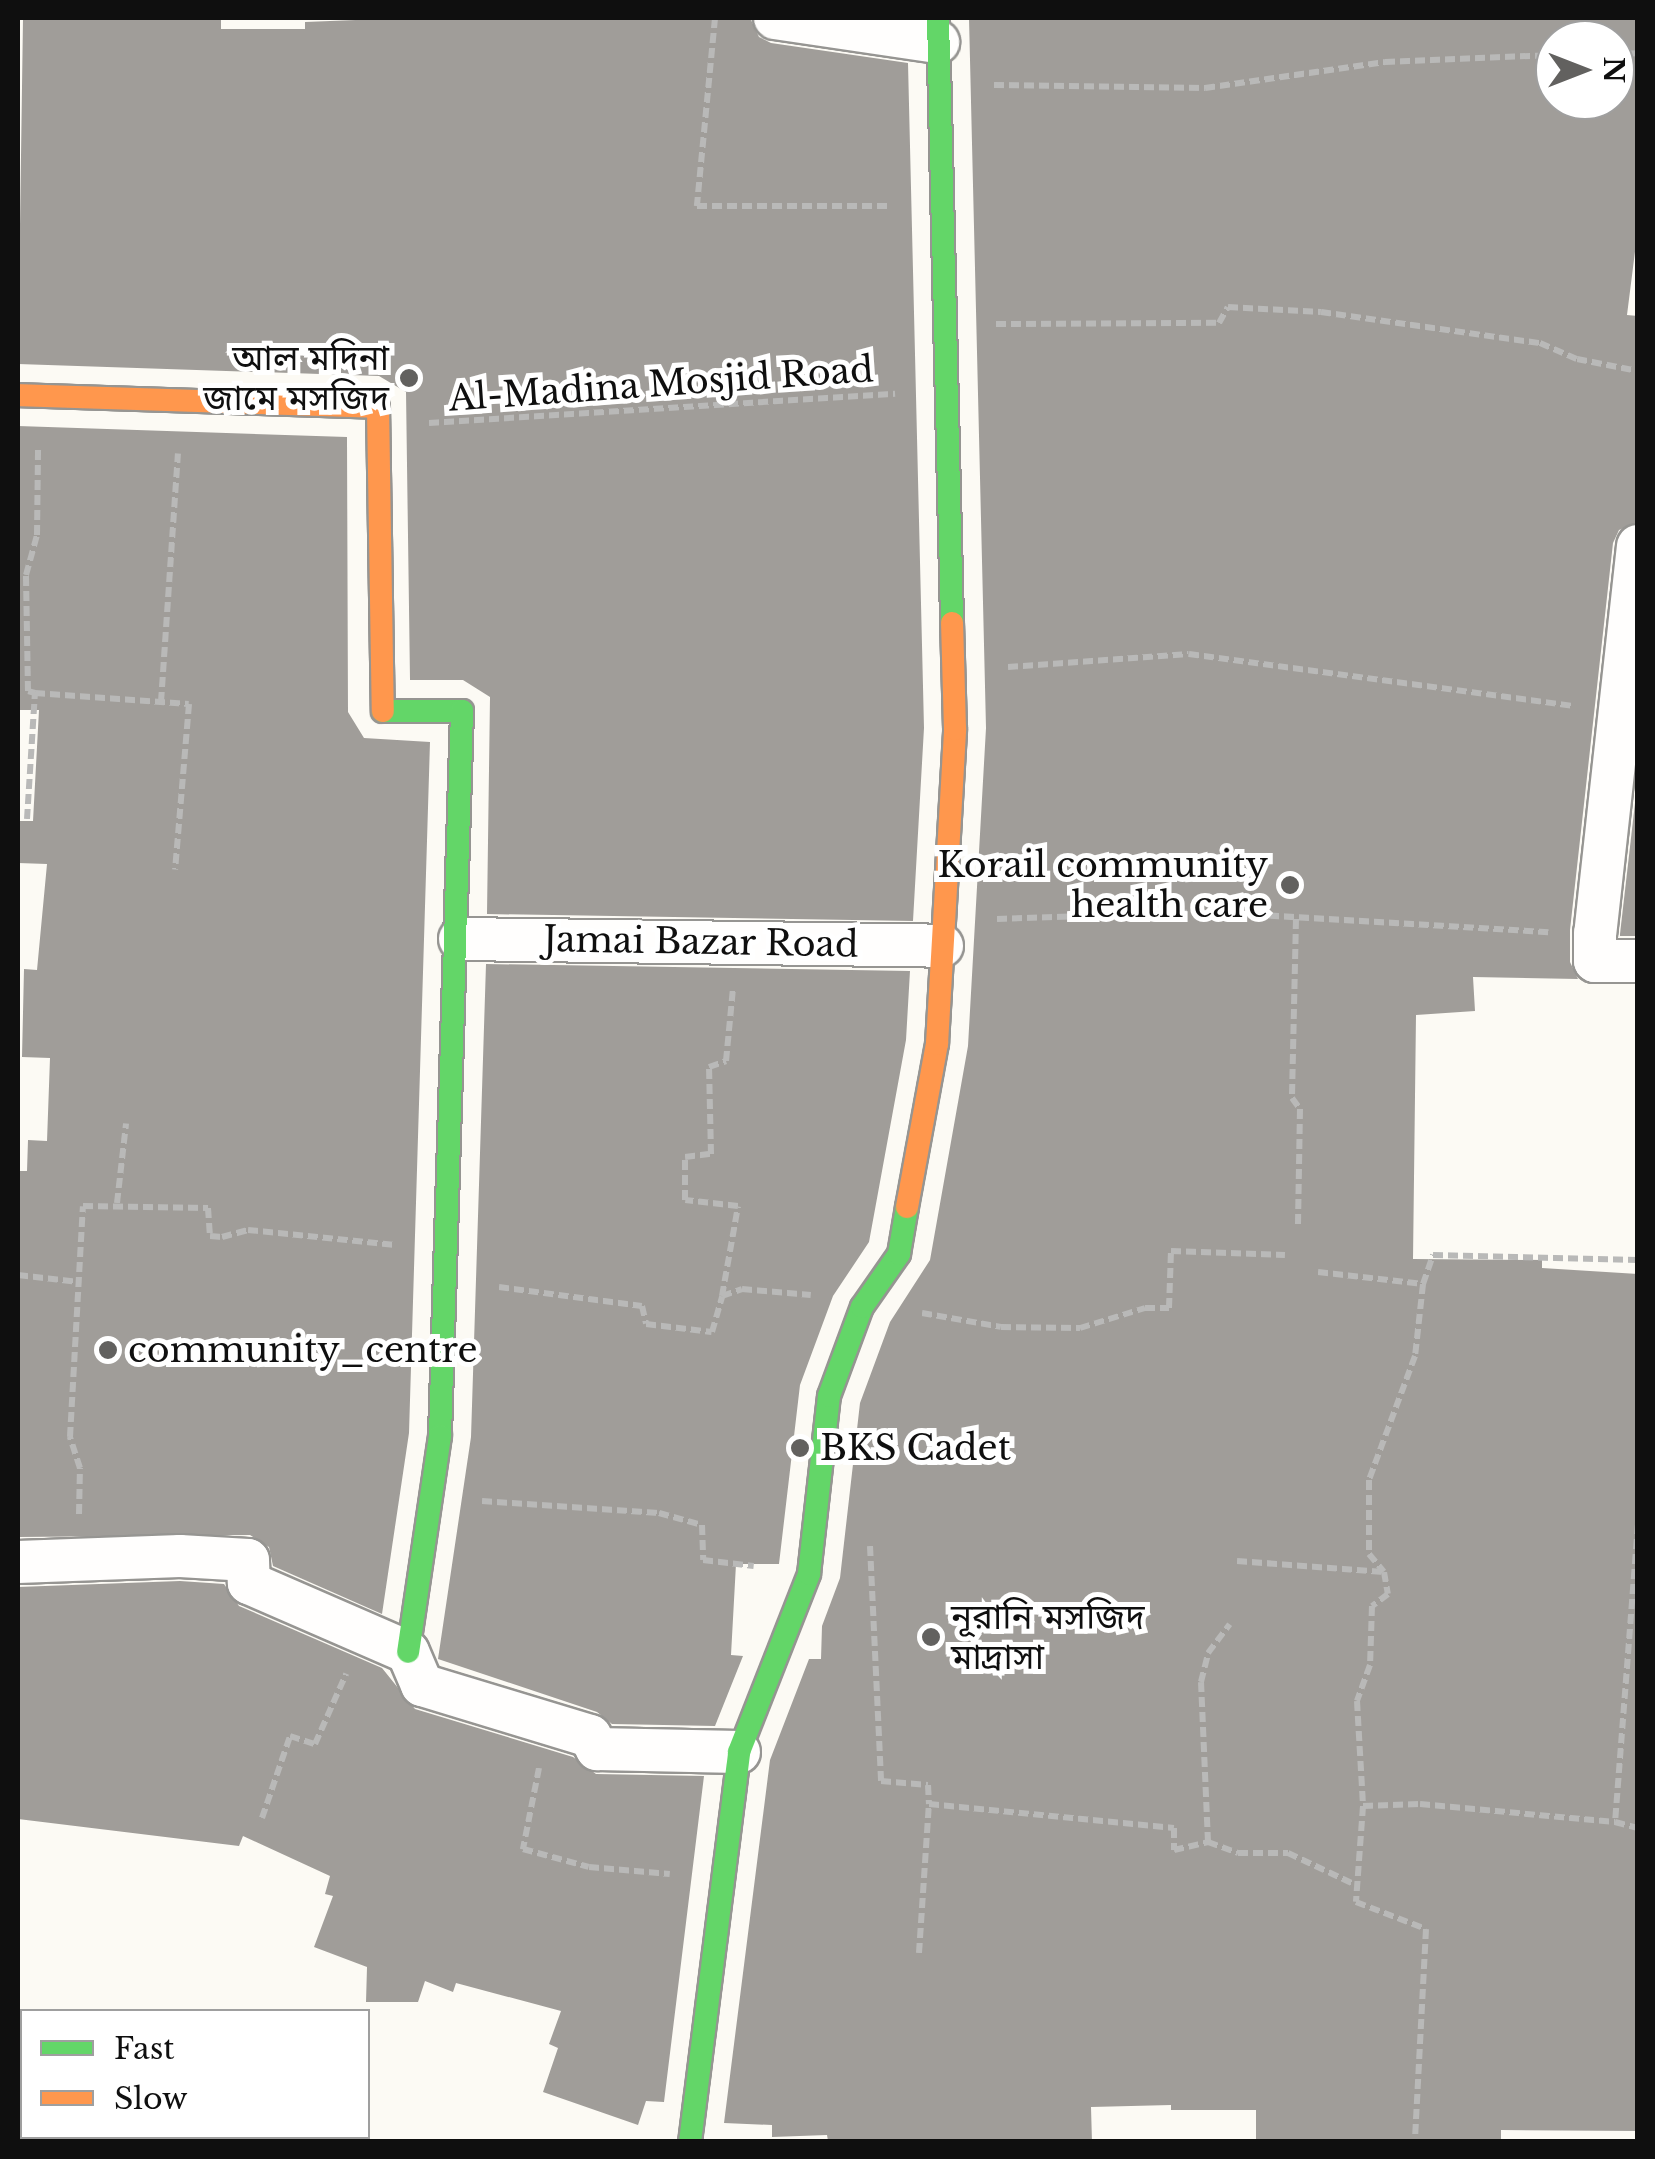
<!DOCTYPE html>
<meta charset="utf-8">
<style>
body{margin:0}
#map{position:relative;width:1655px;height:2159px;overflow:hidden;background:#fcfaf4;font-family:"Libre Baskerville","Noto Sans Bengali",serif}
div>[style]{position:absolute}
[style*='--x']{left:calc(var(--x)*1px);top:calc(var(--y)*1px);width:calc(var(--w)*1px);rotate:calc(var(--a)*1deg)}
.water>*{inset:0;background:#caeaf6}
.building>*{inset:0;background:#a09d99}
.path>*{height:6px;margin-top:-3px;transform-origin:0;background:repeating-linear-gradient(90deg,#b9b9b8 0 10px,transparent 0 15px)}
.roads{filter:drop-shadow(2px 0 #969592) drop-shadow(-2px 0 #969592) drop-shadow(0 2px #969592) drop-shadow(0 -2px #969592)}
.street>*{height:42px;margin:-21px;padding:0 21px;transform-origin:21px;border-radius:21px;background:#fffefd}
.fast>*{height:22px;margin:-11px;padding:0 11px;transform-origin:11px;border-radius:11px;background:#63d668}
.slow>*{height:22px;margin:-11px;padding:0 11px;transform-origin:11px;border-radius:11px;background:#ff974d}
.dots>*{width:28px;height:28px;translate:-50% -50%;box-sizing:border-box;border:5px solid #fff;border-radius:50%}
span{translate:-50% -50%;white-space:nowrap;text-align:center;line-height:1.15;-webkit-text-stroke:10px #fff;paint-order:stroke}
.poi-label{font-size:35px;color:#0f0f0f}
.right{translate:-100% -50%;text-align:right}
.left{translate:0 -50%;text-align:left}
.street-label{font-size:35px;color:#0f0f0f}
.frame{position:absolute;inset:0;border:20px solid #0f0f0f;pointer-events:none}
.legend{position:absolute;left:20px;top:2009px;width:350px;height:130px;box-sizing:border-box;background:#fff;border:2px solid #9f9f9f;margin:0;padding:12px 18px;list-style:none;font-size:30px;color:#0f0f0f}
.legend li{display:flex;align-items:center;gap:20px;height:50px}
.legend b{width:50px;border:2px solid #9f9f9f}
.north{position:absolute;left:1535px;top:20px;width:100px;height:100px;box-sizing:border-box;background:#fff;border:2px solid #9f9f9f;border-radius:50%;rotate:90deg;font-size:28px;font-weight:700;line-height:40px;text-align:center;color:#0f0f0f}
.north::after{content:'';display:block;margin:auto;width:35px;height:45px;background:#62615f;clip-path:polygon(50% 0,100% 100%,50% 72%,0 100%)}
</style>
<div id="map">
<div class="water">
<div style="clip-path:polygon(18px 2029px,22px 2136px,368px 2141px,18px 2141px)"></div>
</div>
<div class="building">
<div style="clip-path:polygon(23px 18px,221px 20px,221px 29px,305px 29px,305px 22px,406px 18px,737px 18px,751px 20px,759px 37px,771px 43px,908px 63px,924px 728px,913px 921px,487px 914px,490px 697px,463px 680px,410px 680px,406px 392px,379px 376px,18px 364px)"></div>
<div style="clip-path:polygon(evenodd,969px 18px,1638px 18px,1638px 228px,1627px 315px,1638px 316px,1638px 522px,1619px 530px,1613px 543px,1570px 930px,1570px 962px,1578px 979px,1473px 977px,1475px 1011px,1416px 1015px,1413px 1259px,1542px 1260px,1542px 1268px,1638px 1274px,1638px 2131px,1501px 2130px,1501px 2142px,1256px 2141px,1256px 2110px,1171px 2110px,1171px 2105px,1091px 2107px,1092px 2142px,828px 2141px,827px 2135px,772px 2137px,772px 2125px,724px 2123px,770px 1760px,809px 1659px,821px 1659px,822px 1626px,840px 1578px,860px 1403px,890px 1322px,930px 1260px,968px 1046px,986px 728px,969px 18px,1555px 40px,1615px 40px,1615px 100px,1555px 100px,1555px 40px)"></div>
<div style="clip-path:polygon(18px 426px,347px 437px,348px 712px,364px 738px,430px 742px,409px 1433px,382px 1614px,273px 1566px,269px 1547px,250px 1535px,18px 1537px,18px 1171px,27px 1171px,28px 1140px,47px 1141px,50px 1058px,22px 1057px,24px 969px,37px 970px,47px 864px,18px 863px,18px 821px,33px 821px,39px 710px,18px 710px)"></div>
<div style="clip-path:polygon(1638px 777px,1638px 936px,1620px 936px,1620px 934px)"></div>
<div style="clip-path:polygon(486px 964px,910px 971px,906px 1040px,869px 1242px,833px 1296px,800px 1385px,779px 1564px,736px 1564px,731px 1655px,743px 1656px,715px 1726px,612px 1724px,597px 1712px,438px 1659px,471px 1437px)"></div>
<div style="clip-path:polygon(180px 1581px,224px 1584px,239px 1606px,382px 1668px,415px 1709px,573px 1757px,596px 1774px,704px 1776px,664px 2102px,646px 2101px,638px 2125px,543px 2092px,558px 2048px,549px 2044px,561px 2011px,456px 1983px,453px 1992px,425px 1981px,418px 2002px,366px 2002px,367px 1967px,314px 1947px,333px 1896px,325px 1894px,330px 1876px,243px 1836px,239px 1846px,18px 1819px,18px 1587px)"></div>
</div>
<div class="path">
<div style="--x:715;--y:18;--w:189;--a:95.5"></div>
<div style="--x:697;--y:206;--w:195;--a:0"></div>
<div style="--x:1615;--y:54;--w:23;--a:-2"></div>
<div style="--x:994;--y:85;--w:211;--a:0.8"></div>
<div style="--x:1205;--y:88;--w:182;--a:-8.2"></div>
<div style="--x:1385;--y:62;--w:170;--a:-2.4"></div>
<div style="--x:996;--y:324;--w:223;--a:-0.3"></div>
<div style="--x:1219;--y:323;--w:18;--a:-61"></div>
<div style="--x:1228;--y:307;--w:93;--a:3.1"></div>
<div style="--x:1321;--y:312;--w:221;--a:8.1"></div>
<div style="--x:1540;--y:343;--w:40;--a:23.4"></div>
<div style="--x:1577;--y:359;--w:62;--a:11.1"></div>
<div style="--x:429;--y:423;--w:467;--a:-3.6"></div>
<div style="--x:1008;--y:667;--w:181;--a:-4.1"></div>
<div style="--x:1189;--y:654;--w:387;--a:7.7"></div>
<div style="--x:35;--y:693;--w:7;--a:-164"></div>
<div style="--x:28;--y:691;--w:116;--a:-91"></div>
<div style="--x:26;--y:575;--w:41;--a:-74.6"></div>
<div style="--x:37;--y:535;--w:88;--a:-89.3"></div>
<div style="--x:161;--y:702;--w:249;--a:-86.1"></div>
<div style="--x:27;--y:819;--w:126;--a:-86.4"></div>
<div style="--x:35;--y:693;--w:154;--a:4.1"></div>
<div style="--x:189;--y:704;--w:166;--a:94.8"></div>
<div style="--x:997;--y:919;--w:212;--a:-1.9"></div>
<div style="--x:1209;--y:912;--w:340;--a:3.4"></div>
<div style="--x:1296;--y:919;--w:179;--a:91.3"></div>
<div style="--x:1292;--y:1098;--w:14;--a:54"></div>
<div style="--x:1300;--y:1109;--w:120;--a:91"></div>
<div style="--x:117;--y:1203;--w:80;--a:-83.5"></div>
<div style="--x:1318;--y:1272;--w:106;--a:6.5"></div>
<div style="--x:1423;--y:1284;--w:72;--a:96.3"></div>
<div style="--x:1415;--y:1356;--w:132;--a:110.4"></div>
<div style="--x:1369;--y:1480;--w:74;--a:90"></div>
<div style="--x:1369;--y:1554;--w:23;--a:50"></div>
<div style="--x:1384;--y:1572;--w:22;--a:80"></div>
<div style="--x:1388;--y:1594;--w:20;--a:143"></div>
<div style="--x:1372;--y:1606;--w:59;--a:91.9"></div>
<div style="--x:1370;--y:1665;--w:38;--a:110"></div>
<div style="--x:1357;--y:1701;--w:105;--a:86.7"></div>
<div style="--x:1363;--y:1806;--w:96;--a:94.2"></div>
<div style="--x:1356;--y:1902;--w:75;--a:21.1"></div>
<div style="--x:1426;--y:1929;--w:213;--a:93"></div>
<div style="--x:18;--y:1275;--w:61;--a:6.5"></div>
<div style="--x:1423;--y:1284;--w:31;--a:-71"></div>
<div style="--x:1433;--y:1255;--w:205;--a:1.4"></div>
<div style="--x:499;--y:1287;--w:144;--a:7.6"></div>
<div style="--x:642;--y:1306;--w:18;--a:77"></div>
<div style="--x:646;--y:1324;--w:66;--a:6.9"></div>
<div style="--x:712;--y:1332;--w:37;--a:-74"></div>
<div style="--x:722;--y:1296;--w:21;--a:-19"></div>
<div style="--x:742;--y:1289;--w:69;--a:5"></div>
<div style="--x:722;--y:1296;--w:91;--a:-79.9"></div>
<div style="--x:738;--y:1206;--w:53;--a:-173.5"></div>
<div style="--x:685;--y:1200;--w:43;--a:-90"></div>
<div style="--x:685;--y:1157;--w:26;--a:-7"></div>
<div style="--x:711;--y:1154;--w:87;--a:-91.3"></div>
<div style="--x:709;--y:1067;--w:18;--a:-19"></div>
<div style="--x:726;--y:1061;--w:73;--a:-84.5"></div>
<div style="--x:922;--y:1313;--w:80;--a:10"></div>
<div style="--x:1001;--y:1327;--w:79;--a:0.7"></div>
<div style="--x:1080;--y:1328;--w:68;--a:-17.1"></div>
<div style="--x:1145;--y:1308;--w:24;--a:0"></div>
<div style="--x:1169;--y:1308;--w:57;--a:-88"></div>
<div style="--x:1171;--y:1251;--w:114;--a:2"></div>
<div style="--x:482;--y:1501;--w:177;--a:3.9"></div>
<div style="--x:659;--y:1513;--w:45;--a:15.6"></div>
<div style="--x:702;--y:1525;--w:35;--a:88"></div>
<div style="--x:703;--y:1560;--w:51;--a:6.7"></div>
<div style="--x:79;--y:1514;--w:46;--a:-88.8"></div>
<div style="--x:80;--y:1468;--w:33;--a:-108"></div>
<div style="--x:70;--y:1437;--w:231;--a:-86.8"></div>
<div style="--x:83;--y:1206;--w:125;--a:0.9"></div>
<div style="--x:208;--y:1208;--w:28;--a:86"></div>
<div style="--x:210;--y:1236;--w:12;--a:5"></div>
<div style="--x:222;--y:1237;--w:27;--a:-15"></div>
<div style="--x:248;--y:1230;--w:148;--a:5.8"></div>
<div style="--x:1638;--y:1524;--w:299;--a:94.4"></div>
<div style="--x:1615;--y:1822;--w:24;--a:15"></div>
<div style="--x:870;--y:1546;--w:235;--a:87.3"></div>
<div style="--x:881;--y:1781;--w:47;--a:4.9"></div>
<div style="--x:928;--y:1785;--w:19;--a:87"></div>
<div style="--x:929;--y:1804;--w:246;--a:5.6"></div>
<div style="--x:1174;--y:1828;--w:22;--a:90"></div>
<div style="--x:1174;--y:1850;--w:35;--a:-13"></div>
<div style="--x:1208;--y:1842;--w:32;--a:20"></div>
<div style="--x:1238;--y:1853;--w:50;--a:0"></div>
<div style="--x:1288;--y:1853;--w:75;--a:25.2"></div>
<div style="--x:1237;--y:1561;--w:147;--a:4.3"></div>
<div style="--x:539;--y:1768;--w:83;--a:101.2"></div>
<div style="--x:523;--y:1849;--w:68;--a:15.3"></div>
<div style="--x:589;--y:1867;--w:81;--a:4.9"></div>
<div style="--x:1363;--y:1806;--w:57;--a:-2"></div>
<div style="--x:1420;--y:1804;--w:196;--a:5.3"></div>
<div style="--x:262;--y:1818;--w:87;--a:-71.1"></div>
<div style="--x:290;--y:1736;--w:26;--a:18"></div>
<div style="--x:315;--y:1744;--w:77;--a:-66.1"></div>
<div style="--x:1208;--y:1842;--w:160;--a:-92.5"></div>
<div style="--x:1201;--y:1682;--w:30;--a:-76"></div>
<div style="--x:1208;--y:1653;--w:36;--a:-53"></div>
<div style="--x:919;--y:1953;--w:149;--a:-86.2"></div>
</div>
<div class="roads">
<div class="street">
<div style="--x:775;--y:18;--w:165;--a:8.4"></div>
<div style="--x:1638;--y:546;--w:389;--a:96.3"></div>
<div style="--x:1595;--y:933;--w:28;--a:90"></div>
<div style="--x:1595;--y:961;--w:43;--a:0"></div>
<div style="--x:460;--y:939;--w:482;--a:0.8"></div>
<div style="--x:18;--y:1562;--w:162;--a:-2.1"></div>
<div style="--x:180;--y:1556;--w:68;--a:3.4"></div>
<div style="--x:248;--y:1560;--w:23;--a:88"></div>
<div style="--x:249;--y:1583;--w:173;--a:23.5"></div>
<div style="--x:408;--y:1652;--w:36;--a:67"></div>
<div style="--x:422;--y:1685;--w:176;--a:16.9"></div>
<div style="--x:590;--y:1736;--w:15;--a:62"></div>
<div style="--x:597;--y:1749;--w:142;--a:1.2"></div>
</div>
<div class="fast">
<div style="--x:938;--y:18;--w:605;--a:88.67"></div>
<div style="--x:383;--y:711;--w:79;--a:0"></div>
<div style="--x:462;--y:711;--w:725;--a:91.74"></div>
<div style="--x:440;--y:1436;--w:218;--a:98.4"></div>
<div style="--x:690;--y:2142;--w:393;--a:-82.8"></div>
<div style="--x:739;--y:1752;--w:191;--a:-68.5"></div>
<div style="--x:809;--y:1574;--w:179;--a:-83.6"></div>
<div style="--x:829;--y:1396;--w:95;--a:-69.7"></div>
<div style="--x:862;--y:1307;--w:65;--a:-55.1"></div>
<div style="--x:899;--y:1254;--w:48;--a:-80.3"></div>
</div>
<div class="slow">
<div style="--x:18;--y:395;--w:360;--a:1.9"></div>
<div style="--x:378;--y:407;--w:304;--a:89.1"></div>
<div style="--x:907;--y:1207;--w:166;--a:-79.6"></div>
<div style="--x:937;--y:1044;--w:316;--a:-86.7"></div>
<div style="--x:955;--y:729;--w:106;--a:-91.6"></div>
</div>
</div>
<div class="dots">
<div style="left:409px;top:378px;background:#62615f"></div>
<div style="left:1290px;top:885px;background:#62615f"></div>
<div style="left:108px;top:1350px;background:#62615f"></div>
<div style="left:800px;top:1448px;background:#62615f"></div>
<div style="left:931px;top:1637px;background:#62615f"></div>
</div>
<div class="poi-label">
<span class="right" style="left:389px;top:378px">আল মদিনা<br>জামে মসজিদ</span>
<span class="right" style="left:1268px;top:885px">Korail community<br>health care</span>
<span class="left" style="left:128px;top:1350px">community_centre</span>
<span class="left" style="left:820px;top:1448px">BKS Cadet</span>
<span class="left" style="left:951px;top:1637px">নূরানি মসজিদ<br>মাদ্রাসা</span>
</div>
<div class="street-label">
<span style="left:661px;top:384px;rotate:-4deg">Al-Madina Mosjid Road</span>
<span style="left:701px;top:942px;rotate:1deg">Jamai Bazar Road</span>
</div>
<div class="frame"></div>
<ul class="legend">
<li><b style="height:12px;background:#63d668"></b>Fast</li>
<li><b style="height:12px;background:#ff974d"></b>Slow</li>
</ul>
<div class="north">N</div>
</div>
